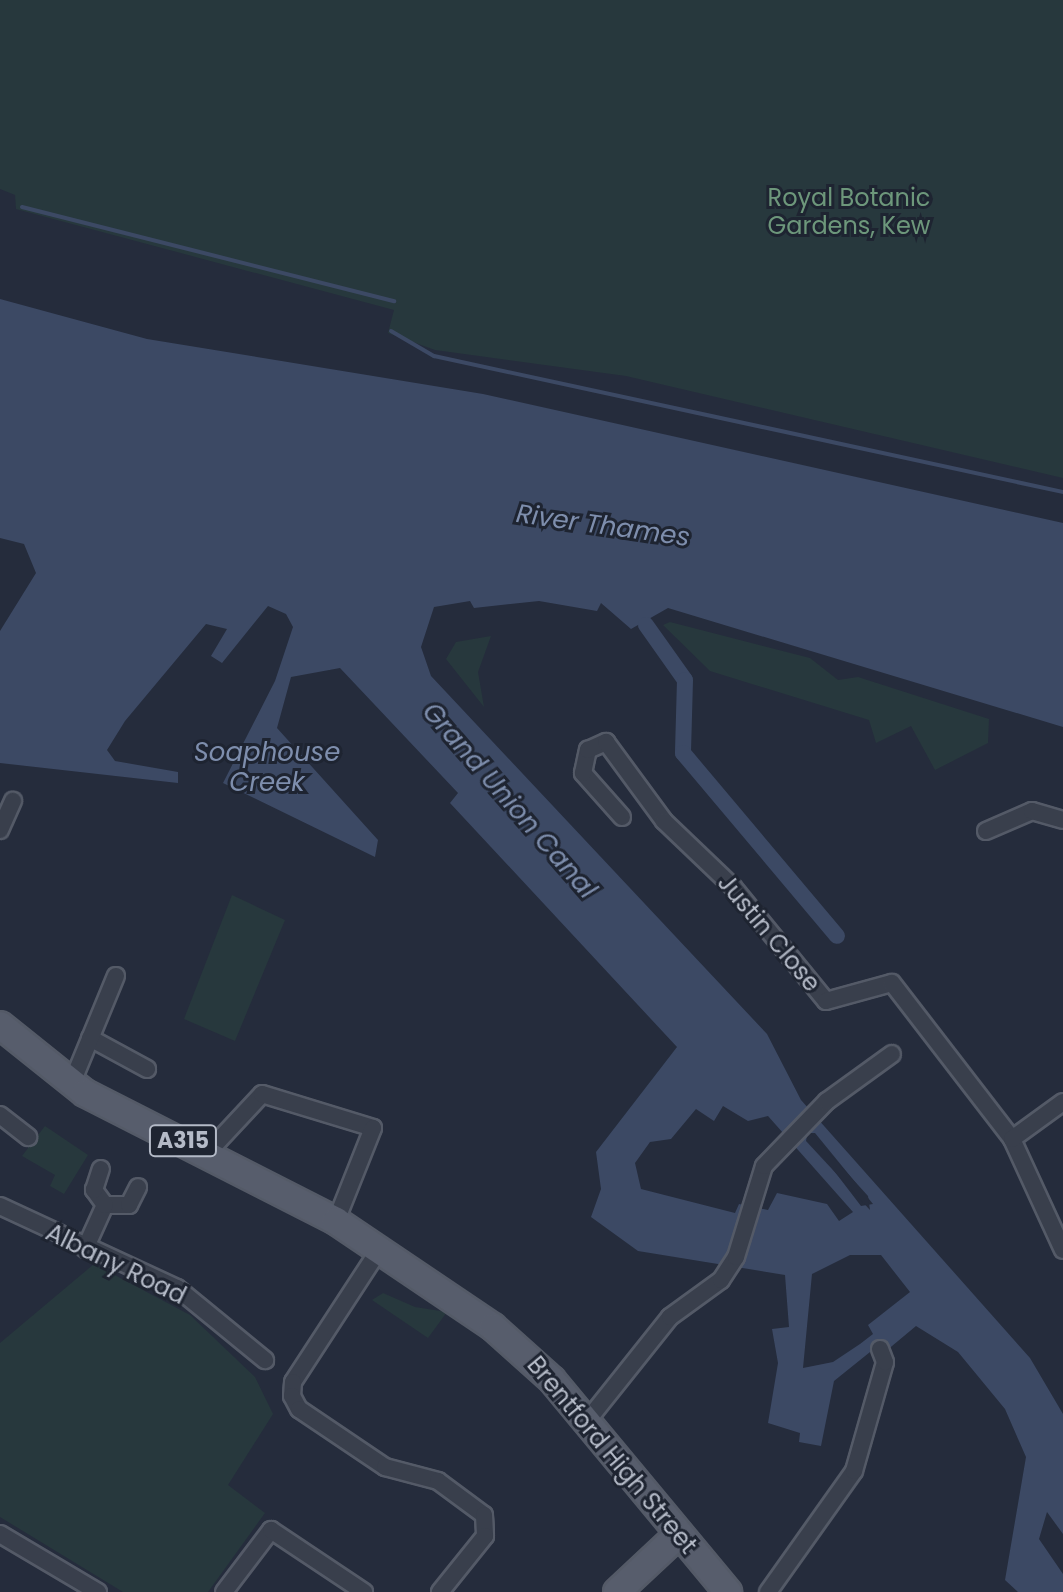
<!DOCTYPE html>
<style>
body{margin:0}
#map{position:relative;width:1063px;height:1592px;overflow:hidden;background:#252c3c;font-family:Poppins,sans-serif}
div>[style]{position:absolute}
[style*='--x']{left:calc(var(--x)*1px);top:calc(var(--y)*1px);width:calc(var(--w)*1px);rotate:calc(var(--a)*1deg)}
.green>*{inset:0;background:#27383d}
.water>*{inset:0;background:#3c4964}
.pier>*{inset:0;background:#252c3c}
.stream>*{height:4px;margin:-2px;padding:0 2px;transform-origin:2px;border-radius:2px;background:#3c4964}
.canal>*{height:16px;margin:-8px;padding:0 8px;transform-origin:8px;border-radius:8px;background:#3c4964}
.roads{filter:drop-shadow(2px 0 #545a67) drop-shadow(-2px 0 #545a67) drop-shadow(0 2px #545a67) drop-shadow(0 -2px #545a67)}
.street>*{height:16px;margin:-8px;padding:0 8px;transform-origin:8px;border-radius:8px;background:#393f4c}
.primary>*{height:26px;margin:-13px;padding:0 13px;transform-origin:13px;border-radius:13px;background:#575d6c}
span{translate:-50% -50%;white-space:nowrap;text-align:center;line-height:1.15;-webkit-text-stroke:6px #1e2431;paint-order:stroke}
.shield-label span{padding:2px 6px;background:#1e2431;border:2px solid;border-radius:6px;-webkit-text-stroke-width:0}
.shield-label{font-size:22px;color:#b4bac7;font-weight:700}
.park-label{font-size:24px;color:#6d977b}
.street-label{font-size:24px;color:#b4bac7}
.water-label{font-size:26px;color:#7e8ead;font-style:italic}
</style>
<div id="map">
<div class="green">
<div style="clip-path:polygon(0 0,1063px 0,1063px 478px,626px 376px,435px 350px,388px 333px,394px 310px,16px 209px,15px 195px,0 189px)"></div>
<div style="clip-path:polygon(670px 622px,810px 658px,838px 680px,858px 677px,989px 719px,988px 743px,935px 770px,911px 726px,876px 743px,869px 720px,710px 671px,663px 625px)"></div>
<div style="clip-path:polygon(491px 636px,478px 672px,484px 707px,446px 659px,456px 642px)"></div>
<div style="clip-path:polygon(232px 895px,285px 920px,235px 1041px,184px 1019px)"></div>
<div style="clip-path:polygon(45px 1126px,88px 1155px,64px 1194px,50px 1186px,55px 1175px,22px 1156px)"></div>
<div style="clip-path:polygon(94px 1264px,190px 1315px,255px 1377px,273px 1414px,228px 1485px,265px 1513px,208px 1592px,123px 1592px,0 1517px,0 1343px)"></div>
<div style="clip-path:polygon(383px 1293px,415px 1307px,447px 1312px,428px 1338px,372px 1300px)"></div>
</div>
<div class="water">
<div style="clip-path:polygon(evenodd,0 299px,147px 339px,483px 394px,1063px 523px,1063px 727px,668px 608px,631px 629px,601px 603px,597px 611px,539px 601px,474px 608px,470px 601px,434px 607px,421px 647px,431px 676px,767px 1034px,801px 1100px,1030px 1358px,1063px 1414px,1063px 1534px,1047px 1512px,1039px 1539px,1063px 1574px,1063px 1592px,1018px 1592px,1005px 1580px,1026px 1457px,1005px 1409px,958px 1352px,916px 1326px,886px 1351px,880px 1344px,834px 1381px,821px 1446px,799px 1442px,800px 1433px,768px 1423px,778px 1363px,772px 1329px,789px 1327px,785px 1275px,638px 1251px,591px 1217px,601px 1189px,596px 1152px,677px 1047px,450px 803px,458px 793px,340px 668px,291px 677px,277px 728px,378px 840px,375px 857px,223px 783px,275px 681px,293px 627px,286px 614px,268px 606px,222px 663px,211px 656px,227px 629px,206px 624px,125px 721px,107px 750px,115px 761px,178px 772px,178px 783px,0 763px,0 631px,36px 573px,24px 544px,0 538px,0 299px,723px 1106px,748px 1121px,768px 1116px,853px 1212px,839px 1221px,827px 1204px,777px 1193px,768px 1210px,739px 1204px,735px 1213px,641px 1189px,635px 1163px,650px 1142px,671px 1139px,696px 1109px,714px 1121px,723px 1106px,0 299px,805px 1133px,815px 1133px,873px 1204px,861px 1206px,805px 1133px,0 299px,850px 1255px,881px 1255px,910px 1292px,868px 1325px,873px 1334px,860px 1344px,833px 1362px,803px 1368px,812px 1274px,850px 1255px)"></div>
</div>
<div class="pier">
<div style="clip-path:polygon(808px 1130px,868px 1196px,870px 1210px,806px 1141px)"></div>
</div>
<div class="stream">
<div style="--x:22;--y:207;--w:384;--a:14.2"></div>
<div style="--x:391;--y:331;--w:50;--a:30.2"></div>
<div style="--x:434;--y:356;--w:644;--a:12.2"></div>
</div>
<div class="canal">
<div style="--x:646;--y:625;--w:67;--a:54.7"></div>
<div style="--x:685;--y:680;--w:73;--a:91.6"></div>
<div style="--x:683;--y:753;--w:239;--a:49.9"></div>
</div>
<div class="roads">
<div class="street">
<div style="--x:622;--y:817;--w:59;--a:-131.6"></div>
<div style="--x:583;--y:773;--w:24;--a:-78"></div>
<div style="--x:588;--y:750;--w:20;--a:-24"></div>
<div style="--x:606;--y:742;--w:98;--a:53.7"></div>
<div style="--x:664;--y:821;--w:95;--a:43.7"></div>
<div style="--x:733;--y:887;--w:147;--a:50.8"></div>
<div style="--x:826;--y:1001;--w:68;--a:-15.3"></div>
<div style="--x:892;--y:983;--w:197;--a:52.4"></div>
<div style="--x:1012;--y:1139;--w:122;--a:65.3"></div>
<div style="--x:0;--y:830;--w:32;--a:-66"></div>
<div style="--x:986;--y:831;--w:50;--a:-23.5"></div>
<div style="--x:1032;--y:811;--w:32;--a:16"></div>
<div style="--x:90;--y:1038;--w:65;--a:28.5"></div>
<div style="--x:71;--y:1085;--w:118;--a:-67.6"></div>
<div style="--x:0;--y:1115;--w:36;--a:38"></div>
<div style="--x:1012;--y:1139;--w:63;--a:-36"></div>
<div style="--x:208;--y:1152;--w:79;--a:-47"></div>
<div style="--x:262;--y:1094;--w:116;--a:17"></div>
<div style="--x:373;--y:1128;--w:100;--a:111.7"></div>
<div style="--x:105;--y:1205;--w:24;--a:0"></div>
<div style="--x:129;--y:1205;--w:20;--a:-63"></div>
<div style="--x:0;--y:1206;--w:195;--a:24.9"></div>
<div style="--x:177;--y:1288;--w:114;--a:39.3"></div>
<div style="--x:381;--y:1247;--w:161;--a:123.1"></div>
<div style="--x:293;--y:1382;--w:14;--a:94"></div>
<div style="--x:292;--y:1396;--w:15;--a:62"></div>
<div style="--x:299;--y:1409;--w:104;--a:34"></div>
<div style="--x:385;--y:1467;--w:55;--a:14.8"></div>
<div style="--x:438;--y:1481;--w:57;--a:36.5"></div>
<div style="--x:484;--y:1515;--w:21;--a:87"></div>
<div style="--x:485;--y:1536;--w:72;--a:128.8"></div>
<div style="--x:85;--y:1249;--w:48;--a:-65.6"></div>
<div style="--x:105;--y:1205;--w:19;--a:-126"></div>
<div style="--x:94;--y:1190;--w:22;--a:-72"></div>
<div style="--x:587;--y:1421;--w:133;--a:-51.4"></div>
<div style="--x:670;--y:1317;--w:63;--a:-36"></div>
<div style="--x:721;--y:1280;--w:27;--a:-57"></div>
<div style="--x:736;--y:1257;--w:95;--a:-72.9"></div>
<div style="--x:764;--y:1166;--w:91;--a:-45.9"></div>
<div style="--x:827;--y:1101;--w:80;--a:-35.9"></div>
<div style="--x:0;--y:1534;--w:114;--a:30.6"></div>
<div style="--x:224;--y:1592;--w:78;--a:-52.8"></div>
<div style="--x:271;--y:1530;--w:112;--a:33.7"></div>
<div style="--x:768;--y:1592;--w:148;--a:-54.6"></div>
<div style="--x:854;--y:1471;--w:113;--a:-74.1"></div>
<div style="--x:885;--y:1362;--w:14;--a:-111"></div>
</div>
<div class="primary">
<div style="--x:0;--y:1025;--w:109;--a:38.7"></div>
<div style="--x:85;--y:1093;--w:282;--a:27"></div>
<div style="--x:336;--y:1221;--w:189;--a:34"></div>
<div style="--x:493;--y:1327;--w:79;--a:41.9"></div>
<div style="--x:552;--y:1380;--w:276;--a:50.3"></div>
<div style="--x:617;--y:1592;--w:85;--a:-43.1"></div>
</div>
</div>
<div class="shield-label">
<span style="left:183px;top:1141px">A315</span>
</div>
<div class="park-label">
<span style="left:849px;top:212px">Royal Botanic<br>Gardens, Kew</span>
</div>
<div class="street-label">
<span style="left:769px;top:933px;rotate:50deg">Justin Close</span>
<span style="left:116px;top:1264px;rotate:26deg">Albany Road</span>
<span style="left:612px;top:1455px;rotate:50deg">Brentford High Street</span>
</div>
<div class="water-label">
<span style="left:603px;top:526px;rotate:8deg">River Thames</span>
<span style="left:267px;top:768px">Soaphouse<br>Creek</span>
<span style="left:509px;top:801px;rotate:49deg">Grand Union Canal</span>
</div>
</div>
